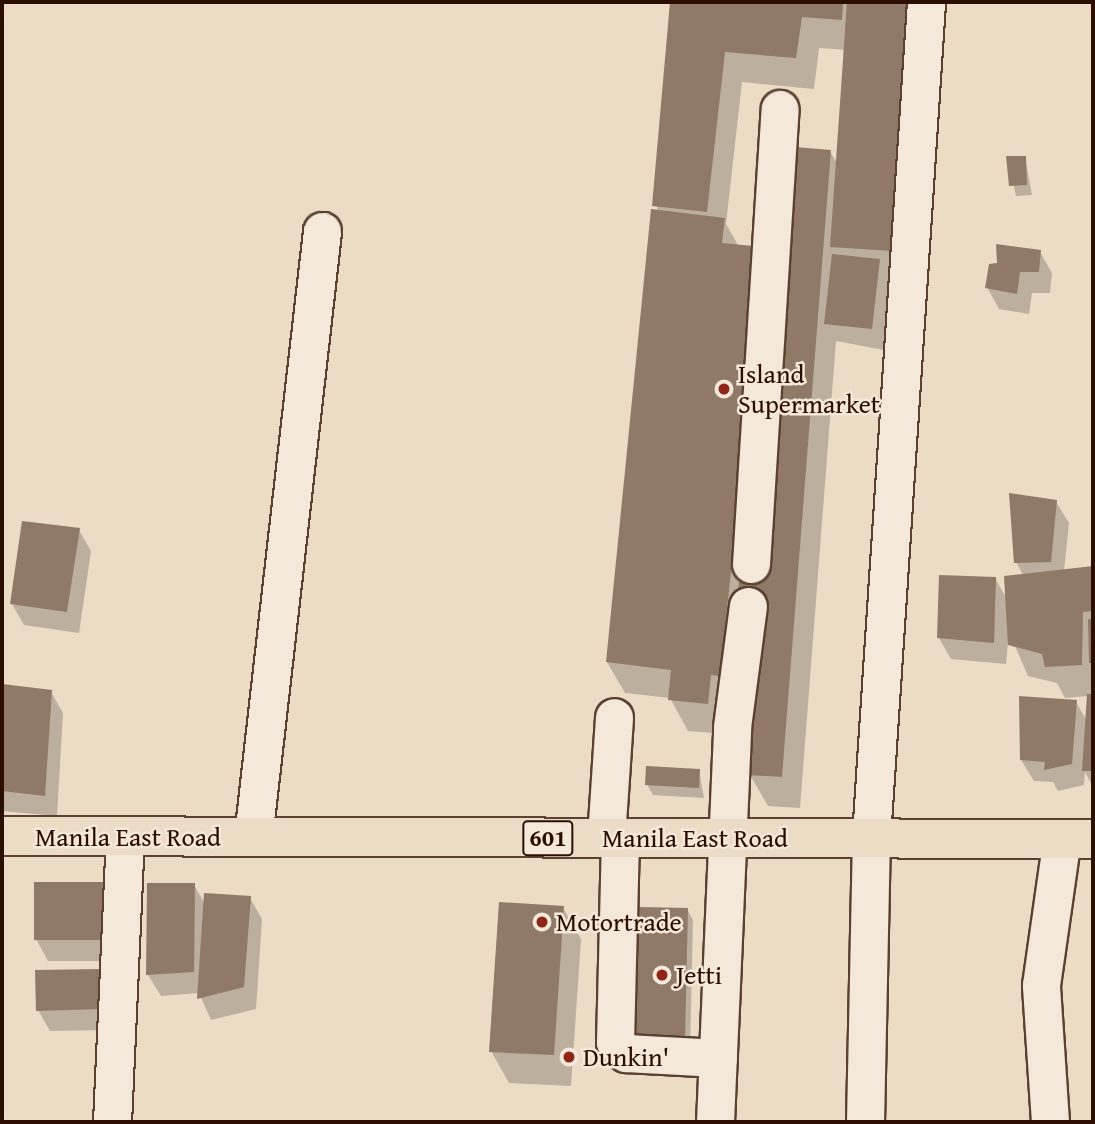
<!DOCTYPE html>
<style>
body{margin:0}
#map{position:relative;width:1095px;height:1124px;overflow:hidden;background:#ecdbc5;font-family:"Gentium Book Plus",serif}
div>[style]{position:absolute}
[style*='--x']{left:calc(var(--x)*1px);top:calc(var(--y)*1px);width:calc(var(--w)*1px);rotate:calc(var(--a)*1deg)}
.shadow>*{inset:0;background:#0003}
.building>*{inset:0;background:#907966}
.roads{filter:drop-shadow(2px 0 #5c4131) drop-shadow(-2px 0 #5c4131) drop-shadow(0 2px #5c4131) drop-shadow(0 -2px #5c4131)}
.minor>*{height:37px;margin:-18.5px;padding:0 18.5px;transform-origin:18.5px;border-radius:18.5px;background:#f3e8d9}
.major>*{height:38px;margin:-19px;padding:0 19px;transform-origin:19px;border-radius:19px;background:#ecdbc5}
.dots>*{width:19px;height:19px;translate:-50% -50%;box-sizing:border-box;border:4px solid #f3e8d9;border-radius:50%}
span{translate:-50% -50%;white-space:nowrap;text-align:center;line-height:1.15;-webkit-text-stroke:5px #f3e8d9;paint-order:stroke}
.shield-label span{padding:2px 5px;background:#f3e8d9;border:2px solid;border-radius:5px;-webkit-text-stroke-width:0}
.shield-label{font-size:24px;color:#2c0e00;font-weight:700}
.poi-label{font-size:26px;color:#2c0e00}
.left{translate:0 -50%;text-align:left}
.street-label{font-size:26px;color:#2c0e00}
.frame{position:absolute;inset:0;border:4px solid #2c0e00;pointer-events:none}
</style>
<div id="map">
<div class="shadow">
<div style="clip-path:polygon(evenodd,672px 2px,927px 2px,884px 350px,836px 341px,800px 808px,768px 806px,750px 775px,760px 637px,725px 734px,688px 731px,670px 698px,625px 693px,607px 662px,657px 212px,672px 2px,819px 48px,846px 50px,838px 164px,830px 152px,764px 249px,739px 247px,726px 224px,742px 82px,814px 89px,819px 48px)"></div>
<div style="clip-path:polygon(1008px 157px,1025px 158px,1032px 195px,1016px 196px)"></div>
<div style="clip-path:polygon(1040px 252px,1052px 273px,1050px 293px,1032px 293px,1029px 314px,999px 309px,987px 287px)"></div>
<div style="clip-path:polygon(1056px 502px,1069px 523px,1064px 571px,1093px 567px,1093px 787px,1085px 772px,1084px 785px,1058px 791px,1053px 782px,1034px 781px,1021px 760px,1076px 702px,1087px 721px,1088px 696px,1065px 698px,1057px 683px,1028px 676px,1009px 632px,1006px 664px,951px 659px,939px 638px,995px 578px,1007px 599px,1023px 575px,1016px 562px)"></div>
<div style="clip-path:polygon(79px 530px,91px 551px,79px 633px,24px 625px,12px 604px)"></div>
<div style="clip-path:polygon(2px 686px,51px 692px,63px 713px,57px 816px,2px 811px)"></div>
<div style="clip-path:polygon(699px 771px,704px 798px,653px 795px,647px 784px)"></div>
<div style="clip-path:polygon(113px 884px,124px 961px,48px 961px,36px 939px)"></div>
<div style="clip-path:polygon(194px 885px,205px 904px,250px 898px,262px 919px,256px 1009px,211px 1020px,199px 993px,161px 996px,148px 975px)"></div>
<div style="clip-path:polygon(563px 908px,581px 939px,571px 1086px,509px 1083px,491px 1051px)"></div>
<div style="clip-path:polygon(687px 909px,693px 920px,690px 1052px,644px 1051px)"></div>
<div style="clip-path:polygon(100px 971px,112px 1030px,50px 1031px,38px 1010px)"></div>
</div>
<div class="building">
<div style="clip-path:polygon(670px 2px,843px 2px,842px 20px,802px 17px,796px 58px,725px 52px,707px 212px,652px 206px)"></div>
<div style="clip-path:polygon(847px 2px,910px 2px,893px 251px,830px 247px)"></div>
<div style="clip-path:polygon(795px 147px,831px 150px,782px 777px,748px 775px,761px 607px,736px 606px)"></div>
<div style="clip-path:polygon(1006px 156px,1026px 156px,1027px 185px,1009px 186px)"></div>
<div style="clip-path:polygon(651px 209px,725px 218px,722px 243px,765px 247px,720px 676px,711px 675px,708px 704px,668px 700px,671px 670px,606px 662px)"></div>
<div style="clip-path:polygon(996px 244px,1041px 250px,1039px 272px,1020px 272px,1017px 294px,985px 288px,989px 264px,997px 263px)"></div>
<div style="clip-path:polygon(832px 254px,880px 259px,872px 329px,824px 324px)"></div>
<div style="clip-path:polygon(1009px 493px,1057px 500px,1051px 562px,1014px 563px)"></div>
<div style="clip-path:polygon(22px 521px,80px 528px,67px 612px,10px 604px)"></div>
<div style="clip-path:polygon(1093px 566px,1093px 611px,1083px 612px,1082px 665px,1045px 667px,1042px 654px,1008px 645px,1004px 576px)"></div>
<div style="clip-path:polygon(939px 575px,996px 577px,994px 643px,937px 638px)"></div>
<div style="clip-path:polygon(1088px 619px,1093px 620px,1093px 663px,1089px 663px)"></div>
<div style="clip-path:polygon(2px 684px,52px 690px,45px 796px,2px 791px)"></div>
<div style="clip-path:polygon(1087px 694px,1093px 694px,1093px 771px,1082px 771px)"></div>
<div style="clip-path:polygon(1019px 696px,1077px 700px,1072px 764px,1044px 770px,1045px 762px,1020px 760px)"></div>
<div style="clip-path:polygon(646px 766px,700px 769px,699px 788px,645px 785px)"></div>
<div style="clip-path:polygon(34px 882px,114px 882px,113px 940px,34px 940px)"></div>
<div style="clip-path:polygon(147px 883px,195px 883px,194px 972px,146px 975px)"></div>
<div style="clip-path:polygon(204px 893px,251px 896px,244px 987px,197px 999px)"></div>
<div style="clip-path:polygon(499px 902px,564px 906px,554px 1055px,489px 1052px)"></div>
<div style="clip-path:polygon(639px 907px,688px 908px,685px 1042px,636px 1042px)"></div>
<div style="clip-path:polygon(101px 969px,101px 1009px,36px 1011px,35px 970px)"></div>
</div>
<div class="roads">
<div class="minor">
<div style="--x:751;--y:564;--w:456;--a:-86.4"></div>
<div style="--x:253;--y:837;--w:610;--a:-83.5"></div>
<div style="--x:606;--y:838;--w:121;--a:-86.2"></div>
<div style="--x:620;--y:838;--w:204;--a:91.4"></div>
<div style="--x:615;--y:1042;--w:16;--a:45"></div>
<div style="--x:626;--y:1053;--w:92;--a:3.1"></div>
<div style="--x:112;--y:1122;--w:285;--a:-87.4"></div>
<div style="--x:715;--y:1122;--w:395;--a:-87.5"></div>
<div style="--x:732;--y:727;--w:122;--a:-82.5"></div>
<div style="--x:865;--y:1122;--w:285;--a:-88.8"></div>
<div style="--x:871;--y:837;--w:837;--a:-86.23"></div>
<div style="--x:1050;--y:1122;--w:137;--a:-93.8"></div>
<div style="--x:1041;--y:985;--w:148;--a:-81.9"></div>
</div>
<div class="major">
<div style="--x:2;--y:836;--w:1091;--a:0.16"></div>
</div>
</div>
<div class="dots">
<div style="left:724px;top:389px;background:#8f2418"></div>
<div style="left:542px;top:922px;background:#8f2418"></div>
<div style="left:662px;top:975px;background:#8f2418"></div>
<div style="left:569px;top:1057px;background:#8f2418"></div>
</div>
<div class="shield-label">
<span style="left:548px;top:838px">601</span>
</div>
<div class="poi-label">
<span class="left" style="left:738px;top:389px">Island<br>Supermarket</span>
<span class="left" style="left:556px;top:922px">Motortrade</span>
<span class="left" style="left:676px;top:975px">Jetti</span>
<span class="left" style="left:583px;top:1057px">Dunkin'</span>
</div>
<div class="street-label">
<span style="left:128px;top:837px">Manila East Road</span>
<span style="left:695px;top:838px">Manila East Road</span>
</div>
<div class="frame"></div>
</div>
